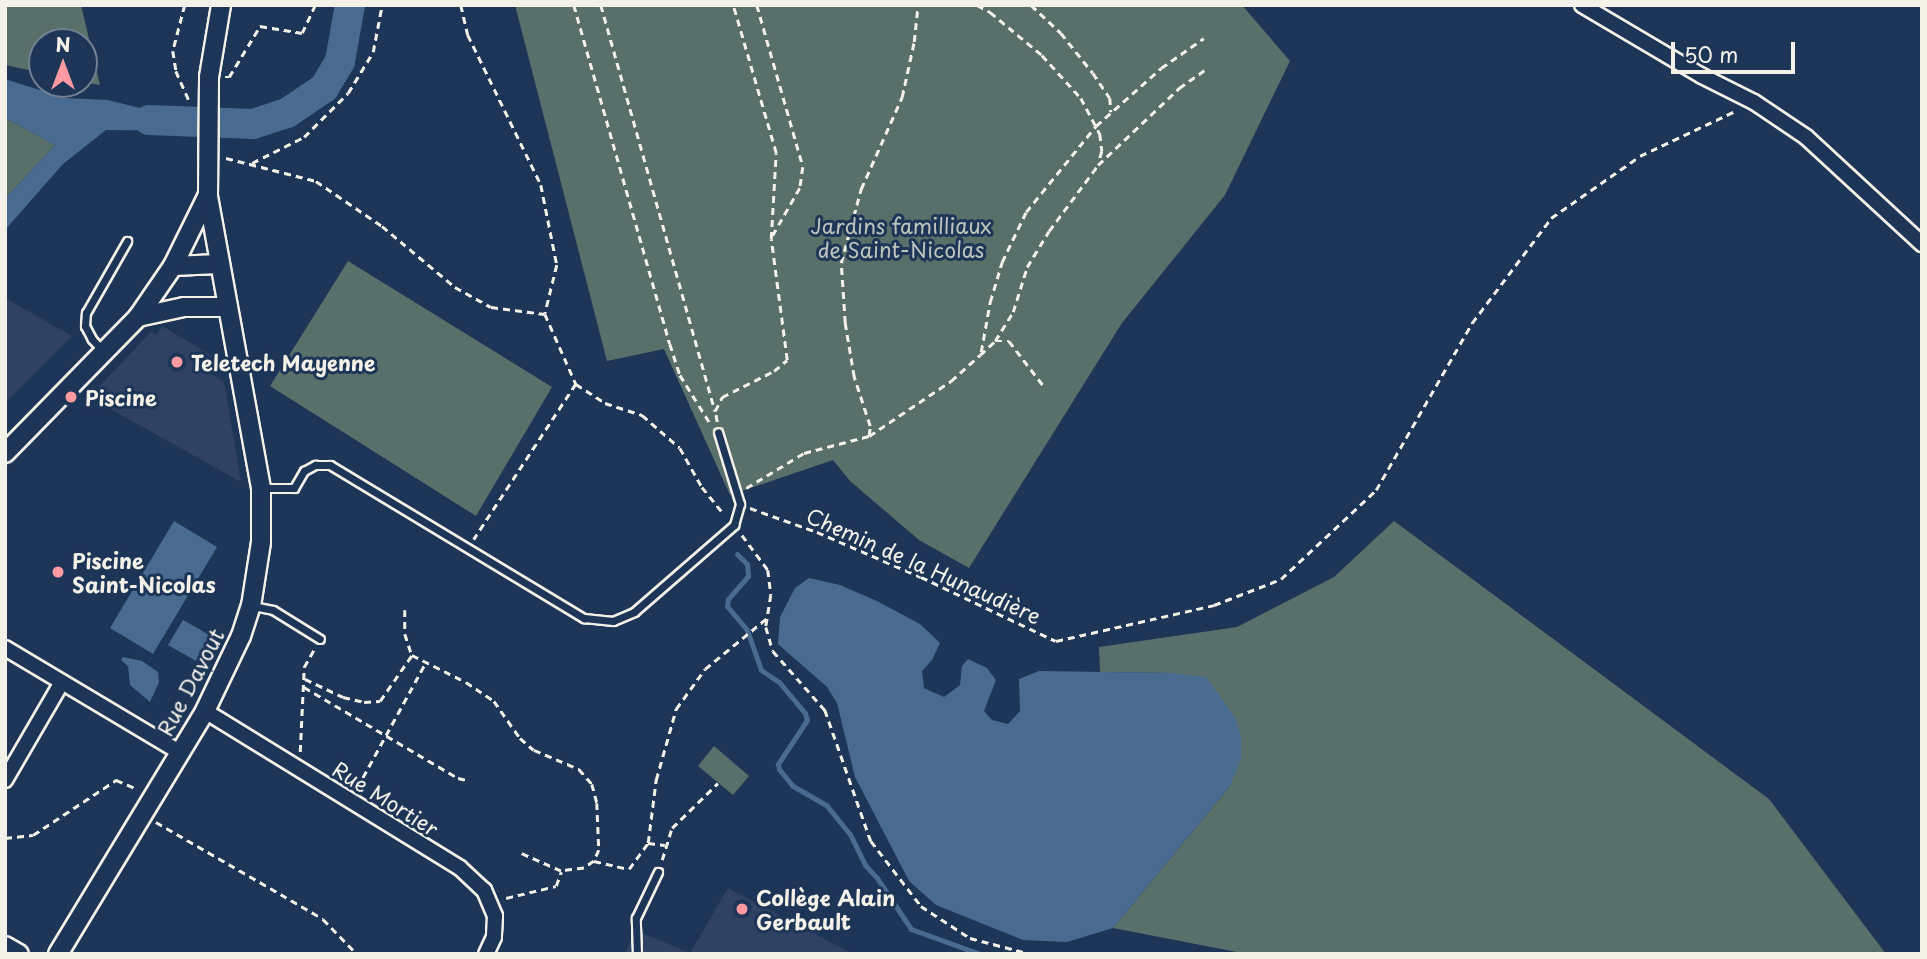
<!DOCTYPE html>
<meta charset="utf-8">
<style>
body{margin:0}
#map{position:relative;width:1927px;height:959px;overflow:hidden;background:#1d3557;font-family:"Playpen Sans",sans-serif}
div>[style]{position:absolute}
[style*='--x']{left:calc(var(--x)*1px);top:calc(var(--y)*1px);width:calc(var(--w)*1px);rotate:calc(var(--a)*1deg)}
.built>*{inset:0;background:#304163}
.green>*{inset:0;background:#596f6a}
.water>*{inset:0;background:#496b8f}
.stream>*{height:5px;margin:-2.5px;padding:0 2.5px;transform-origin:2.5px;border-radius:2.5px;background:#496b8f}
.river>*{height:30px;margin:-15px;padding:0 15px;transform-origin:15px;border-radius:15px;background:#496b8f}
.path>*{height:2.5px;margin-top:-1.25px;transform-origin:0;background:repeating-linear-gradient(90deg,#f4f1e8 0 7px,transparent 0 12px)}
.roads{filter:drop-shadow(2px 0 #f4f1e8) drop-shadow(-2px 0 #f4f1e8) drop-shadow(0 2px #f4f1e8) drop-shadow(0 -2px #f4f1e8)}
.service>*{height:7px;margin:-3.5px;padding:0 3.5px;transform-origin:3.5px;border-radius:3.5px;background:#1d3557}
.minor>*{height:14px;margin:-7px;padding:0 7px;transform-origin:7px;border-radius:7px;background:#1d3557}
.tertiary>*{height:18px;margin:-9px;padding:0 9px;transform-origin:9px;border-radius:9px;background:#1d3557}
.dots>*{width:19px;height:19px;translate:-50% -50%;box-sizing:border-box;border:4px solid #1d3557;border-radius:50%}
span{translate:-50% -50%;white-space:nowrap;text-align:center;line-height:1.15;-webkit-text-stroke:6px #1d3557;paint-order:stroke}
.park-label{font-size:21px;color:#bec4bc}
.poi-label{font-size:21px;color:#f4f1e8;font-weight:700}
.left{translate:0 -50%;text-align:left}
.street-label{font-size:21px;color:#f4f1e8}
.frame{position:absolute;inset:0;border:7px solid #f4f1e8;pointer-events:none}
.north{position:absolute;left:28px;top:28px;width:70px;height:70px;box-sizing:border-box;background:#1d3557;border:2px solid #738091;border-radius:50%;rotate:0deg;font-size:19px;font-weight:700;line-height:28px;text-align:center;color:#f4f1e8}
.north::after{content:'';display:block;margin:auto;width:24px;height:32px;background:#ff9aa2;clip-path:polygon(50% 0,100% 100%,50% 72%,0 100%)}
.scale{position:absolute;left:1671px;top:42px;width:124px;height:32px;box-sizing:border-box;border:4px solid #f4f1e8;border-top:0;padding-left:9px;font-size:21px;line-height:24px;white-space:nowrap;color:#f4f1e8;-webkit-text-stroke:5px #1d3557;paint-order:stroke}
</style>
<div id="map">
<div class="built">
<div style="clip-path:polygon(5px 298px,72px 336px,5px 403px)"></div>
<div style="clip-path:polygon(162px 326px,216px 358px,208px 372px,224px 382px,241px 482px,89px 397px,151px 332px,156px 335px)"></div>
<div style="clip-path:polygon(728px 888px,853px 954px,625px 954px,635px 930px,690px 953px)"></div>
</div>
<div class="green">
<div style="clip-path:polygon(5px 5px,81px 5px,100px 85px,84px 82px,84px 42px,42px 42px,42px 73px,5px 65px)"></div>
<div style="clip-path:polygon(515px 5px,1242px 5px,1290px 61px,1225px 195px,1122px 323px,969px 568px,919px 540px,850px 481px,833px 460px,730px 495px,664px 349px,607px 361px)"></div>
<div style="clip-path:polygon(5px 118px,55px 145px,5px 199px)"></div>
<div style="clip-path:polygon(348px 261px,552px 387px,476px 516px,270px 386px)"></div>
<div style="clip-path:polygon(1394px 521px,1769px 799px,1886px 954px,1247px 954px,1113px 928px,1230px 786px,1241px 736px,1173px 673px,1100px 672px,1099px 647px,1237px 627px,1334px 577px)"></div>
<div style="clip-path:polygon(714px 746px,749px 776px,733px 795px,698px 766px)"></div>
</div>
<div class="water">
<div style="clip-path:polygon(5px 79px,65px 98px,108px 100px,140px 108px,189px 109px,188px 131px,106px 130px,63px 164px,5px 230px,5px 199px,55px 145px,5px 118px)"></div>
<div style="clip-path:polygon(174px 521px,217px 547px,153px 654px,110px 628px)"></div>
<div style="clip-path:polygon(809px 578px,840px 585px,877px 601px,920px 624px,940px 643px,932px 660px,922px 671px,924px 688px,944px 697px,960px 685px,962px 666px,968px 659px,987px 668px,996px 680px,984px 711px,992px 720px,1008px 724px,1020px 711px,1019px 679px,1039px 671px,1173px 673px,1206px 677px,1235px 717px,1241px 736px,1241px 759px,1230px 786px,1113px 928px,1067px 942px,1023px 940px,936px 905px,909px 881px,855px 777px,837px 703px,827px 687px,778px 644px,780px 617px,795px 588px)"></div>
<div style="clip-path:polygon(183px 620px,211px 636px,196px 661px,168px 645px)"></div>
<div style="clip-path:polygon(123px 657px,142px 661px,158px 672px,159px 682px,150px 702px,130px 685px,128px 666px,121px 660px)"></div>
</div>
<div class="stream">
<div style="--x:737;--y:554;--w:14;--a:45"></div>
<div style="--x:747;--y:564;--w:12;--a:85"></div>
<div style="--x:748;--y:576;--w:30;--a:131"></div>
<div style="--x:728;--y:599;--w:7;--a:98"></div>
<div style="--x:727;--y:606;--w:31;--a:50"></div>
<div style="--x:747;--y:630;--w:42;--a:70.7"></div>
<div style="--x:761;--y:670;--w:22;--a:34"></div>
<div style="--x:779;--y:682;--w:40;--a:50"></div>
<div style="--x:805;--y:713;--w:7;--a:74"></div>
<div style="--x:807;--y:720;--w:53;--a:123.4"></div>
<div style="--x:778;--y:764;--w:5;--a:79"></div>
<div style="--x:779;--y:769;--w:22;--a:51"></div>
<div style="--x:793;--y:786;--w:39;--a:30"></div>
<div style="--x:827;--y:806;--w:36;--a:51"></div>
<div style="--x:850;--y:834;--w:34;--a:64"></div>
<div style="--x:865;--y:865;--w:18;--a:47"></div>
<div style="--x:877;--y:878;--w:61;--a:56.3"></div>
<div style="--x:911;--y:929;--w:73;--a:19.9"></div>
</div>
<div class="river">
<div style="--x:149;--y:120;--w:104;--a:2.2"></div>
<div style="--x:253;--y:124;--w:36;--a:-18"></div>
<div style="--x:287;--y:113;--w:45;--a:-34"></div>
<div style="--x:324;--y:88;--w:31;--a:-59"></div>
<div style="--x:340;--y:61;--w:57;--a:-79.9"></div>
</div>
<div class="path">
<div style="--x:185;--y:5;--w:48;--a:104.6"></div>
<div style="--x:173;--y:51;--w:20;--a:81"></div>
<div style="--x:176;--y:71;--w:35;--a:66"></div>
<div style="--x:461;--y:5;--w:31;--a:77"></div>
<div style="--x:468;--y:35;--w:167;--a:64"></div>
<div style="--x:541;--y:185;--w:82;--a:78.7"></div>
<div style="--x:557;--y:265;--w:50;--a:103.8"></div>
<div style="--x:545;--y:314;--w:77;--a:66.1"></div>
<div style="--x:576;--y:384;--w:186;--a:123.3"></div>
<div style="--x:574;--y:5;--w:352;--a:74.2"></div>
<div style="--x:670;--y:344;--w:33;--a:72"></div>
<div style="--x:680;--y:375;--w:57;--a:58"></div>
<div style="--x:601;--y:5;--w:422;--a:74.3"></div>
<div style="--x:757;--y:5;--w:168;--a:74.1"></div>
<div style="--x:803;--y:167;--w:21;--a:98"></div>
<div style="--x:800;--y:188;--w:56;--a:119.7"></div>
<div style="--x:977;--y:5;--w:15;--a:28"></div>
<div style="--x:990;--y:12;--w:67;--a:39.6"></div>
<div style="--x:1042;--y:55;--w:58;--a:47.8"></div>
<div style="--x:1081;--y:98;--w:41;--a:62.2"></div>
<div style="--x:1100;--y:134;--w:17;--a:83"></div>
<div style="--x:1102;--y:151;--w:11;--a:105"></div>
<div style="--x:1031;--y:5;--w:41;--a:43"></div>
<div style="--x:1061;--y:33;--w:51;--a:51.3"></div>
<div style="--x:1093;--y:73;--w:30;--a:56"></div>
<div style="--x:1110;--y:98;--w:14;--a:86"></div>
<div style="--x:225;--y:77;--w:4;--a:0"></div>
<div style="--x:229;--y:77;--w:60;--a:-58.7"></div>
<div style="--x:260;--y:26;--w:43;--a:9.5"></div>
<div style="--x:302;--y:33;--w:31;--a:-65"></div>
<div style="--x:226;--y:158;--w:93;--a:14.3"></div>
<div style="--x:316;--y:181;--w:80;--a:34.3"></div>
<div style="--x:382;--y:226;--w:95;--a:39.9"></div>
<div style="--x:455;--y:287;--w:41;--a:29.1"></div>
<div style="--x:491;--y:307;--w:54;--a:7.4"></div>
<div style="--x:252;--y:163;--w:58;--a:-26.6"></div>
<div style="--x:304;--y:137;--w:62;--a:-45"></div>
<div style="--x:348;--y:93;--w:48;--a:-58.6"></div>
<div style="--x:373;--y:52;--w:48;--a:-79.2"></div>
<div style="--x:995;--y:341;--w:14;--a:0"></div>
<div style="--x:1009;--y:341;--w:56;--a:52.3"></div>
<div style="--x:981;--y:352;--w:51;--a:-79.8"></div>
<div style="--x:990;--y:302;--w:42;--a:-73.3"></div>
<div style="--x:1002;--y:262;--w:55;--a:-64.4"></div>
<div style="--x:1026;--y:212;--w:111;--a:-50.9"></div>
<div style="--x:1096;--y:126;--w:87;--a:-41.7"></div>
<div style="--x:1161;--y:68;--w:52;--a:-34.9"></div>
<div style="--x:576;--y:384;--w:35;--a:33"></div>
<div style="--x:605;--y:403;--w:39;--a:18"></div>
<div style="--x:642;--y:415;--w:50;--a:41"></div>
<div style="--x:680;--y:448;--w:45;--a:60.6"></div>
<div style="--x:702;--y:487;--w:35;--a:51"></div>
<div style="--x:717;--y:422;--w:11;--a:-100"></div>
<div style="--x:715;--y:411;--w:16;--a:-63"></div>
<div style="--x:722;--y:397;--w:58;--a:-26.6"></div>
<div style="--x:774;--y:371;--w:17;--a:-40"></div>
<div style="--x:787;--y:360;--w:122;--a:-97.5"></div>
<div style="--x:771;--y:239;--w:86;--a:-86.7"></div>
<div style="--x:776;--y:153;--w:154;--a:-106.2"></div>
<div style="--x:869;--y:436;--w:10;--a:-84"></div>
<div style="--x:870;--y:426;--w:52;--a:-108.1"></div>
<div style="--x:854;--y:377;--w:55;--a:-99.5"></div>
<div style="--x:845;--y:323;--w:60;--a:-93.8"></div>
<div style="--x:841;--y:263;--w:77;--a:-74.9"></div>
<div style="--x:861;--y:189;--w:101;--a:-66"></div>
<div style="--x:902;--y:97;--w:56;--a:-77.7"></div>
<div style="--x:914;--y:42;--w:37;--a:-84"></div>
<div style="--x:746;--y:488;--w:68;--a:-31.1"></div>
<div style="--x:804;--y:453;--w:67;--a:-14.7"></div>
<div style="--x:869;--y:436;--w:99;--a:-33.9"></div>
<div style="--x:951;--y:381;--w:39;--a:-42"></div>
<div style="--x:980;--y:355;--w:21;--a:-43"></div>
<div style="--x:995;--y:341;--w:34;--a:-58"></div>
<div style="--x:1013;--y:312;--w:47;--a:-72.7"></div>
<div style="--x:1027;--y:267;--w:42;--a:-58.6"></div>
<div style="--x:1049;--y:231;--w:82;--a:-53.4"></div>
<div style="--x:1098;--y:165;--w:112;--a:-43.5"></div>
<div style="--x:1179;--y:88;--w:33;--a:-35"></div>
<div style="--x:750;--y:508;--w:71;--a:19.7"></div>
<div style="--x:817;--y:532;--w:113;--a:23.4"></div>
<div style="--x:921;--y:577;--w:149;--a:25.4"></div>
<div style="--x:1056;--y:641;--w:162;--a:-12.8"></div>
<div style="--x:1214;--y:605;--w:72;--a:-21.2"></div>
<div style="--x:1281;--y:579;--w:130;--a:-43.1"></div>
<div style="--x:1376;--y:490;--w:193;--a:-60.1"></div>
<div style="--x:1472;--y:323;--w:131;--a:-53"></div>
<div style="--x:1551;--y:218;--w:108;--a:-34.9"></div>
<div style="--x:1640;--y:156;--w:105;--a:-25.3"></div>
<div style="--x:742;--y:535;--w:44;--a:53.4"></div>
<div style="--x:768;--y:570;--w:25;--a:83"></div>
<div style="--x:771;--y:595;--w:32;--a:99"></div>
<div style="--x:766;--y:627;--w:25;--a:74"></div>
<div style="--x:773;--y:651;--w:79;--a:48.6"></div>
<div style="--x:825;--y:710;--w:139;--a:70.7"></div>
<div style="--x:871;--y:841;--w:82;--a:52.4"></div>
<div style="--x:921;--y:906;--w:59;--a:33.1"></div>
<div style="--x:970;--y:938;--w:63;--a:14.7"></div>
<div style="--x:405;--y:610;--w:24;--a:90"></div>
<div style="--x:405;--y:634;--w:22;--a:72"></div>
<div style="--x:412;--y:655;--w:60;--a:26.6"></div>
<div style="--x:466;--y:682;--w:34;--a:34"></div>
<div style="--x:494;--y:701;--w:45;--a:54.9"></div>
<div style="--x:520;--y:738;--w:18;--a:41"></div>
<div style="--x:534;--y:750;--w:49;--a:22.9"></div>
<div style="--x:579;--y:769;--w:20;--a:49"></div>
<div style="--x:592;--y:784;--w:20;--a:75"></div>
<div style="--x:597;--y:803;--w:47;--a:87.6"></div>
<div style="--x:599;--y:850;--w:12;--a:114"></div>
<div style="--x:594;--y:861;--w:12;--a:145"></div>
<div style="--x:584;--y:868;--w:23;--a:173"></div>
<div style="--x:561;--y:871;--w:45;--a:-156.3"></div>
<div style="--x:305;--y:679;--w:42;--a:25.3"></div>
<div style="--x:343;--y:697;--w:22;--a:13"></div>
<div style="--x:364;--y:702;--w:16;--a:-4"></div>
<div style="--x:380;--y:701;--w:56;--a:-55.2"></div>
<div style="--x:304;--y:687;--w:179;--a:30.6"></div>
<div style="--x:458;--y:778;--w:9;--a:13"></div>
<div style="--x:300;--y:752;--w:85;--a:-87.3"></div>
<div style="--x:304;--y:667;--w:20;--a:-60"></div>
<div style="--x:357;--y:788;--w:144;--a:-61.3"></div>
<div style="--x:156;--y:822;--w:193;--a:30.1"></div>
<div style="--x:323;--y:919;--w:49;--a:45.8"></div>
<div style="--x:5;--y:838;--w:28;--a:-6"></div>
<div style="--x:33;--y:835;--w:100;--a:-33.5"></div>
<div style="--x:116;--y:780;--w:23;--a:23"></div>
<div style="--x:648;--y:843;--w:17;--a:7"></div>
<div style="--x:662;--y:860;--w:34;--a:-73"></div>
<div style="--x:672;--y:828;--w:64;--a:-44.4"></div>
<div style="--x:594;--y:861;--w:36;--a:13"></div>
<div style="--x:629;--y:869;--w:32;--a:-54"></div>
<div style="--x:648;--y:843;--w:64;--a:-82.8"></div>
<div style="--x:656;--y:780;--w:74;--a:-74.3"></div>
<div style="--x:676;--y:709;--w:49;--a:-54.1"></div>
<div style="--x:705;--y:669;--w:82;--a:-39.5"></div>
<div style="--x:506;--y:898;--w:51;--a:-13.5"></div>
<div style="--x:556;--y:886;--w:15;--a:-70"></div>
<div style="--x:1085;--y:954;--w:25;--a:0"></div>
</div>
<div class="roads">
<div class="service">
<div style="--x:104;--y:352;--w:18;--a:-133"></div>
<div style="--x:92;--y:339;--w:15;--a:-118"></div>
<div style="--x:85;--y:326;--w:13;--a:-86"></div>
<div style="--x:86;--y:313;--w:83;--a:-60.3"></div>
<div style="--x:261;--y:488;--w:33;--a:0"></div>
<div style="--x:294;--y:488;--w:20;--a:-60"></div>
<div style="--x:304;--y:471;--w:13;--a:-29"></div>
<div style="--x:315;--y:465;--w:15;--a:0"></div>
<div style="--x:330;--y:465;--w:297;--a:31.1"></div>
<div style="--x:584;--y:618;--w:29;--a:6"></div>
<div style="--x:613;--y:621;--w:23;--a:-23"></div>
<div style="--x:634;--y:612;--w:133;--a:-41"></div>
<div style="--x:734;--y:525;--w:22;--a:-74"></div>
<div style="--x:740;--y:504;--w:75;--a:-107"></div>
<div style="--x:253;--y:606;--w:20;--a:11"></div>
<div style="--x:273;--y:610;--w:55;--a:31.7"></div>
<div style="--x:637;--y:954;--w:36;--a:-92"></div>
<div style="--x:636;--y:918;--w:51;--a:-64.4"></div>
</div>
<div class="minor">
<div style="--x:1582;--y:5;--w:139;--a:30.6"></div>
<div style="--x:1702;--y:76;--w:58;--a:26.6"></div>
<div style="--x:1754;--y:102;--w:63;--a:33.9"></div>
<div style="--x:1806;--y:137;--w:158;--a:42.7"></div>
<div style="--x:5;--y:648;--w:201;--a:30.8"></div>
<div style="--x:205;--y:711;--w:299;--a:31.6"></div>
<div style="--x:460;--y:868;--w:33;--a:43"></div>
<div style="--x:484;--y:890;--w:28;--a:67"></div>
<div style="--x:495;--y:916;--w:21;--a:93"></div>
<div style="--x:494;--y:937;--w:19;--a:115"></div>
<div style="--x:5;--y:780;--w:113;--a:-59.8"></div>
</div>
<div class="tertiary">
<div style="--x:173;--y:266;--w:46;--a:-2.5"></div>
<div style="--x:138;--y:317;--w:47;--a:-12.3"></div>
<div style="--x:184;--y:307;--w:44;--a:0"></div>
<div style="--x:5;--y:453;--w:190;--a:-45.6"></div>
<div style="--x:138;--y:317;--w:62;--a:-55.5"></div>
<div style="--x:173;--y:266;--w:79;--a:-63.8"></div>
<div style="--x:5;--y:946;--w:16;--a:30"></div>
<div style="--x:58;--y:954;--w:284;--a:-58.8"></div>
<div style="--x:205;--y:711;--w:83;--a:-64.4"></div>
<div style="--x:241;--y:636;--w:32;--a:-72"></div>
<div style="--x:251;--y:606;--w:65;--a:-81.1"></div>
<div style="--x:261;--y:542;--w:54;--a:-90"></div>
<div style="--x:261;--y:488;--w:298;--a:-100.3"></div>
<div style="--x:208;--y:195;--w:118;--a:-89.5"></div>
<div style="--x:209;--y:77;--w:73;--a:-80.5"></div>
</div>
</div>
<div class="dots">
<div style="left:177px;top:362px;background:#ff9aa2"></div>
<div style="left:71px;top:397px;background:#ff9aa2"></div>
<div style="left:58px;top:572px;background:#ff9aa2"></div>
<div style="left:742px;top:909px;background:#ff9aa2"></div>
</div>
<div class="park-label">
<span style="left:901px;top:237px">Jardins familliaux<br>de Saint-Nicolas</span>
</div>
<div class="poi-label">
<span class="left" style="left:191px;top:362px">Teletech Mayenne</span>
<span class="left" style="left:85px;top:397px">Piscine</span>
<span class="left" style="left:72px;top:572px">Piscine<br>Saint-Nicolas</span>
<span class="left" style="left:756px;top:909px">Collège Alain<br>Gerbault</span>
</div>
<div class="street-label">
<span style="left:924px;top:565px;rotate:24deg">Chemin de la Hunaudière</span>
<span style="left:190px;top:682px;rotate:-62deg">Rue Davout</span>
<span style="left:386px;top:798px;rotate:32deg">Rue Mortier</span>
</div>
<div class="frame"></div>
<div class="north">N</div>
<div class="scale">50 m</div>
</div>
